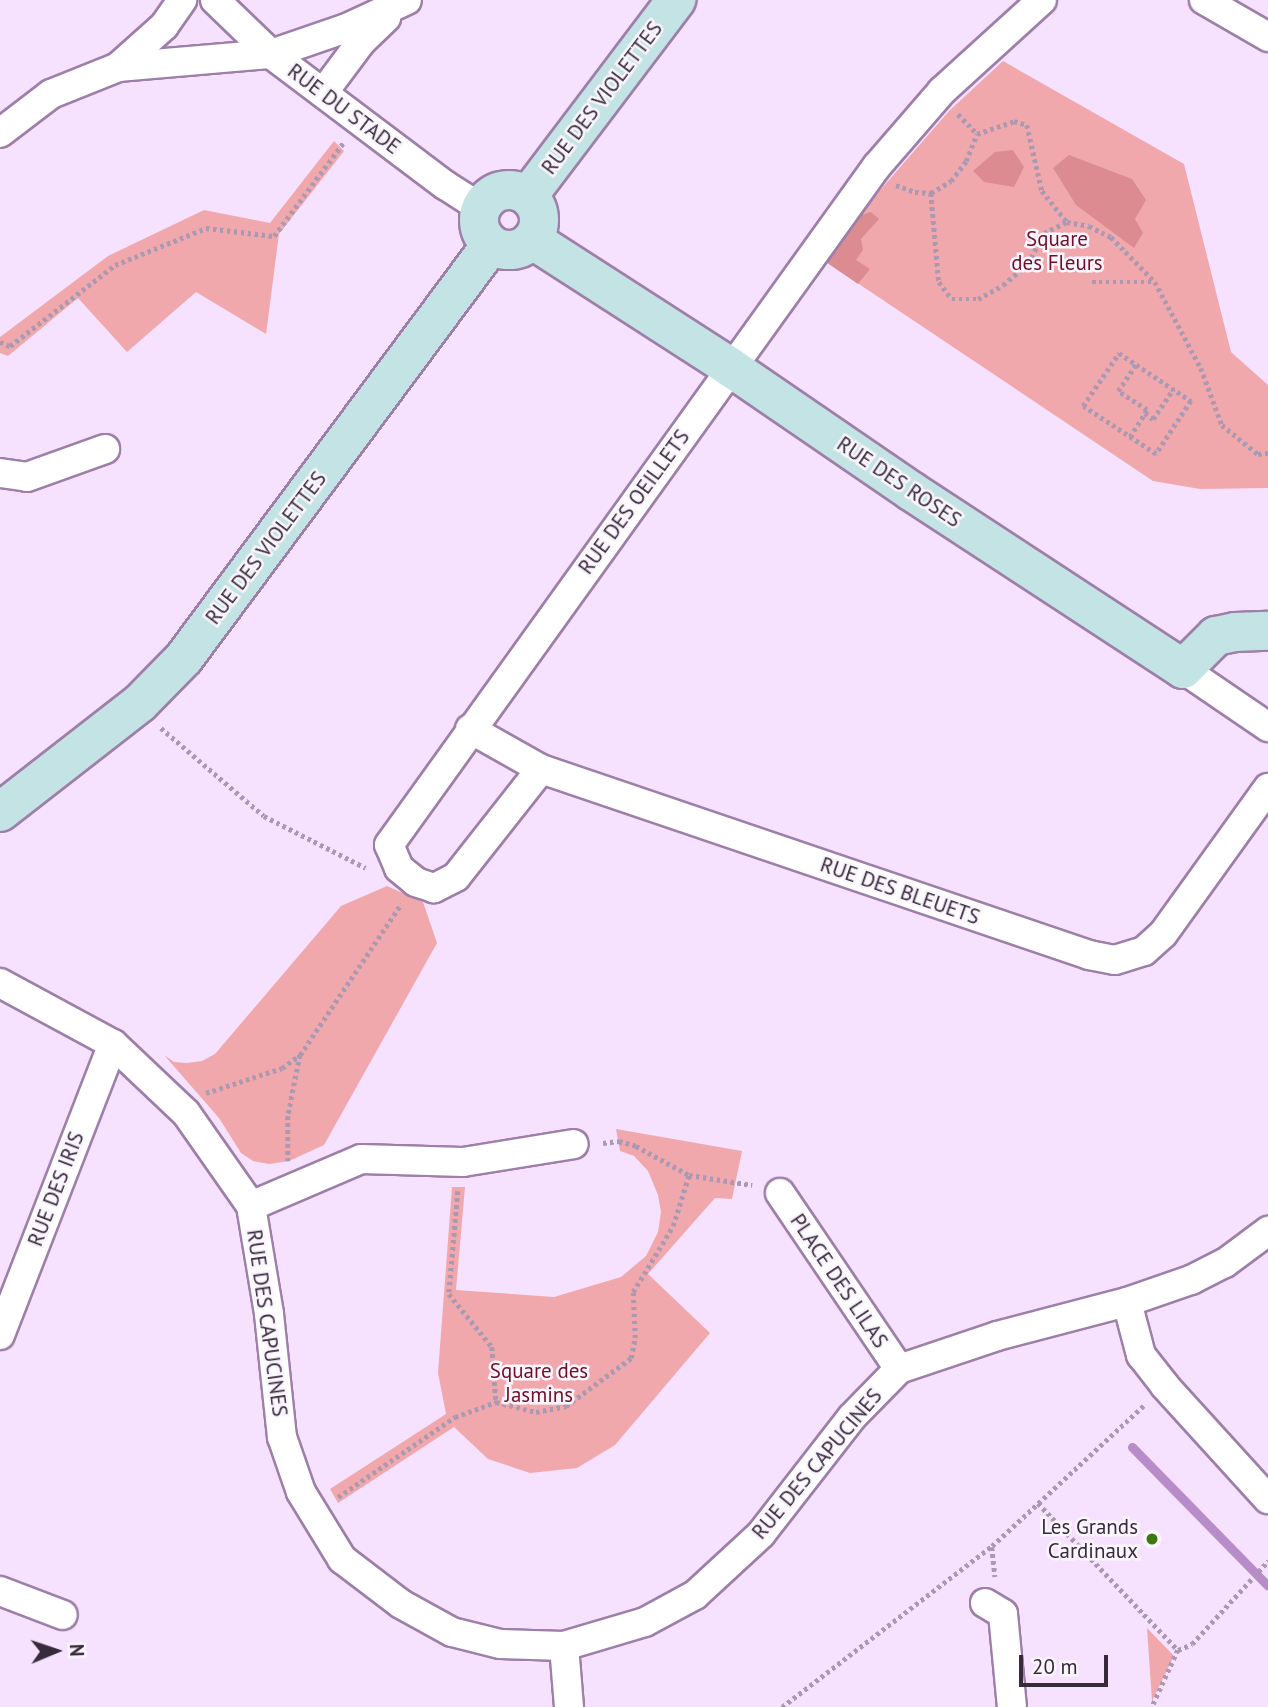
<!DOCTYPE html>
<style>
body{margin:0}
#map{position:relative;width:1268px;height:1707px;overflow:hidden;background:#f6e2fe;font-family:"PT Sans",sans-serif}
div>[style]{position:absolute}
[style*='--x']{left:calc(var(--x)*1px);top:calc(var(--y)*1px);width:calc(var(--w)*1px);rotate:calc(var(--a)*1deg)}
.green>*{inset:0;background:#f1a8ac}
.forest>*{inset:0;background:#dc8b90}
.stream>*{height:9px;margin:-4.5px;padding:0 4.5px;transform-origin:4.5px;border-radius:4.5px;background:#b88cc9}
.path>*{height:4.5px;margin-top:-2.25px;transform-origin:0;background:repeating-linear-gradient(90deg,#aa99b1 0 3.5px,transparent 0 7px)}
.roads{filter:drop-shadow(2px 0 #9d7fa9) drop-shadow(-2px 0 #9d7fa9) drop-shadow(0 2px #9d7fa9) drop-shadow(0 -2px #9d7fa9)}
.street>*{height:28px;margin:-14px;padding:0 14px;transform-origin:14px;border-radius:14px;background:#fff}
.secondary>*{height:38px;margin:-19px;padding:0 19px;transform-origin:19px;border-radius:19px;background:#c4e3e4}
.secondary>.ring{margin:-19px;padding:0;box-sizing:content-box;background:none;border:38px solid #c4e3e4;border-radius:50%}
.dots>*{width:19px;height:19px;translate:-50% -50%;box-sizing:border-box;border:4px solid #fbf5fe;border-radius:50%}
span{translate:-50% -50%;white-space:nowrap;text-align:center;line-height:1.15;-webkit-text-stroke:5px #fbf5fe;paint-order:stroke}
.street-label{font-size:21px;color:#362a3b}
.park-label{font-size:21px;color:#700f24}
.poi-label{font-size:21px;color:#362a3b}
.right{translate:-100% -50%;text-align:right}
.north{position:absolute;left:21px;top:1616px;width:70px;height:70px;-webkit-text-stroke:5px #fbf5fe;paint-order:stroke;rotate:88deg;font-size:19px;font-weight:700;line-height:28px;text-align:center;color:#362a3b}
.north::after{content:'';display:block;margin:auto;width:24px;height:32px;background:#362a3b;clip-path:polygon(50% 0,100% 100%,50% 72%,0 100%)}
.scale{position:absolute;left:1019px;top:1655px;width:89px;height:32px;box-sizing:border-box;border:4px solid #362a3b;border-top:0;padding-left:9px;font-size:21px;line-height:24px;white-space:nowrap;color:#362a3b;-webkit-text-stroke:5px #fbf5fe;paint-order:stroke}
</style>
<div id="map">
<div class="green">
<div style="clip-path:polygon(1003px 61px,1184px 164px,1231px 352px,1268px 385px,1268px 488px,1200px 489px,1153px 481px,826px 262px,875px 196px,949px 111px)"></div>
<div style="clip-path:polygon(334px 141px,344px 151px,279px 234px,266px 334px,196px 292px,127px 352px,78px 298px,8px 356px,0 353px,0 337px,108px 256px,204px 210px,270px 223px)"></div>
<div style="clip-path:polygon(387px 886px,423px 902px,437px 943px,324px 1145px,289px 1161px,269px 1164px,253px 1161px,241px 1153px,219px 1118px,164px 1055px,174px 1062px,187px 1063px,202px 1061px,215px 1054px,341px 906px)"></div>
<div style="clip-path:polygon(616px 1129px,742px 1151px,732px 1199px,715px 1198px,648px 1274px,710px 1333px,615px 1445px,577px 1468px,530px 1473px,488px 1459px,454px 1427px,338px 1503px,330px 1489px,446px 1414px,438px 1373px,452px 1187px,465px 1187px,456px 1290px,554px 1297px,621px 1277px,646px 1256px,658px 1232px,661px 1212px,658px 1195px,648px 1171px,634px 1156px,620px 1151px)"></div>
<div style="clip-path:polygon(1147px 1628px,1174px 1656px,1152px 1701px)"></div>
</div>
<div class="forest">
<div style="clip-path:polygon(1013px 150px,1024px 167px,1014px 187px,984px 182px,973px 171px,995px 152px)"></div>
<div style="clip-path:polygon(1069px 155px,1132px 179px,1146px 200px,1135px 219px,1143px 233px,1134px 248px,1076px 205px,1053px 168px)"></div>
<div style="clip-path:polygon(871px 212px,879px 219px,861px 239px,863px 250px,856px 260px,870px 269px,858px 284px,826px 262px,861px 215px)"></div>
</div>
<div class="stream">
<div style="--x:1132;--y:1447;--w:194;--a:45.6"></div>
</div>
<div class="path">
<div style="--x:958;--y:114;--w:28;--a:46"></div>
<div style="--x:977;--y:134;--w:39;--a:-19"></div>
<div style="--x:1014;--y:121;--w:14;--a:17"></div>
<div style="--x:1027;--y:125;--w:68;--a:77.2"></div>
<div style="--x:1042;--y:191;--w:40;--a:51"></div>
<div style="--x:896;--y:185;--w:20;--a:20"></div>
<div style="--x:915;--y:192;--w:16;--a:4"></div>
<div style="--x:931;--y:193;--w:89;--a:84.9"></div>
<div style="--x:939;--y:282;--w:21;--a:53"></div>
<div style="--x:952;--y:299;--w:26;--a:0"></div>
<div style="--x:978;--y:299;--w:29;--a:-29"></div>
<div style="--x:1003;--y:285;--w:33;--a:-40"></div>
<div style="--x:1028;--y:264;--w:35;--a:-63"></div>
<div style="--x:1044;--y:233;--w:25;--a:-26"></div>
<div style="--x:1067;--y:222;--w:22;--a:10"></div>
<div style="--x:1089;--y:226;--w:25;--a:27"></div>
<div style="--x:1111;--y:237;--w:63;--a:45.6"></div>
<div style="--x:1155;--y:282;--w:98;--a:61.9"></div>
<div style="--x:1201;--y:368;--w:61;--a:69.8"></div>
<div style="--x:1222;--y:425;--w:46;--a:38.9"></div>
<div style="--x:1258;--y:454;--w:10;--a:-6"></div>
<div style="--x:931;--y:193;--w:23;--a:-31"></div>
<div style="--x:951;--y:181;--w:25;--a:-53"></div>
<div style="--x:966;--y:161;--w:29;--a:-68"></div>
<div style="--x:1092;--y:282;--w:62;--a:0"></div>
<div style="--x:0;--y:342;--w:11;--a:22"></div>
<div style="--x:10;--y:346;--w:133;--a:-37.6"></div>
<div style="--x:115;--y:265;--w:98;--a:-22.1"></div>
<div style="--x:206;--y:228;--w:68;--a:6.7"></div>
<div style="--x:274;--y:236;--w:116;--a:-53.4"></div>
<div style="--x:1119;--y:353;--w:87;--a:33.7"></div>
<div style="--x:1191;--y:401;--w:64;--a:123.4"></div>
<div style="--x:1156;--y:454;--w:87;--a:-146.7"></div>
<div style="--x:1083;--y:406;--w:64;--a:-55.8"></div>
<div style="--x:1145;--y:413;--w:10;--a:37"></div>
<div style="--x:1153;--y:419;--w:36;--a:-56"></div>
<div style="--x:1130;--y:437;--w:32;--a:-58"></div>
<div style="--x:1147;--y:410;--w:35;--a:-147"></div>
<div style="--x:1118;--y:391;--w:32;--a:-56"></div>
<div style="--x:161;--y:728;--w:135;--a:40.5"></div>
<div style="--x:264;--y:816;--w:114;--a:27"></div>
<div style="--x:300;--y:1055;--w:182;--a:-56.2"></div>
<div style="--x:206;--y:1093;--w:80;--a:-18.2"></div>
<div style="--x:282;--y:1068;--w:22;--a:-36"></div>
<div style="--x:300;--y:1055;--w:62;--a:101.1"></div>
<div style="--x:288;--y:1116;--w:45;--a:90"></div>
<div style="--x:603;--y:1143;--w:16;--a:-7"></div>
<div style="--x:619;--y:1141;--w:18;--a:16"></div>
<div style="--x:636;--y:1146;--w:60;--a:28.7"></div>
<div style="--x:689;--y:1175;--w:64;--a:9"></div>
<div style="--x:458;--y:1191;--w:103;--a:95"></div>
<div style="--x:449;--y:1294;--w:68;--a:50.9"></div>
<div style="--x:492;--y:1347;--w:55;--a:85.8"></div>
<div style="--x:338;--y:1497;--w:142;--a:-34.4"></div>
<div style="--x:455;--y:1417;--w:44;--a:-20.1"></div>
<div style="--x:496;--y:1402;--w:41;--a:14"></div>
<div style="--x:536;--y:1412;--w:31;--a:-11"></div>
<div style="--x:566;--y:1406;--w:81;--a:-36.4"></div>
<div style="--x:631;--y:1358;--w:20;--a:-79"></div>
<div style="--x:635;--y:1338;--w:46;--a:-92.5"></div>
<div style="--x:633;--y:1292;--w:77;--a:-58.8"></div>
<div style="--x:673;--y:1226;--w:53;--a:-72.6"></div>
<div style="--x:1038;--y:1503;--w:203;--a:46.4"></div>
<div style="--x:1178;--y:1650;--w:63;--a:114.5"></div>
<div style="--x:992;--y:1547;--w:30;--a:84"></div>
<div style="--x:1178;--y:1650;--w:15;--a:-23"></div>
<div style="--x:1192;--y:1644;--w:113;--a:-47.5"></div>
<div style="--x:782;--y:1707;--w:265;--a:-37.5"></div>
<div style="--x:992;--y:1546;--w:207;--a:-42.8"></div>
</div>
<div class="roads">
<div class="street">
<div style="--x:215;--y:0;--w:78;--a:44"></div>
<div style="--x:271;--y:54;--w:218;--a:37"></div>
<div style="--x:445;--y:185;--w:43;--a:32.6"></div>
<div style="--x:1204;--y:0;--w:74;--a:30"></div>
<div style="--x:118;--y:67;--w:62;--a:-41.7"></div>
<div style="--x:164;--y:26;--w:32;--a:-55"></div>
<div style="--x:323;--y:93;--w:64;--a:-53.3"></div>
<div style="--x:361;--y:42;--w:35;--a:-44"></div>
<div style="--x:0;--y:133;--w:64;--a:-37.4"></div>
<div style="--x:51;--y:94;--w:72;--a:-21.9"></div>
<div style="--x:118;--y:67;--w:154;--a:-4.9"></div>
<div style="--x:271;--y:54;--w:80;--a:-18.9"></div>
<div style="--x:347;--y:28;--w:66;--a:-25"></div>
<div style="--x:0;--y:473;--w:27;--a:8"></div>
<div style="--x:27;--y:477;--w:83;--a:-19.7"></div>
<div style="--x:1183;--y:669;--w:103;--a:34.3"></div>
<div style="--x:470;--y:729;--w:81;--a:29.4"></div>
<div style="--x:541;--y:769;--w:579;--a:18.75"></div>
<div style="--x:1089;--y:955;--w:26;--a:11"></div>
<div style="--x:1115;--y:960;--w:30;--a:-17"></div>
<div style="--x:1144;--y:951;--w:25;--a:-42"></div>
<div style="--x:1163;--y:934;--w:180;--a:-54.3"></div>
<div style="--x:541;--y:769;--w:137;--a:128.2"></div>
<div style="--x:456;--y:877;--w:25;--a:153"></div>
<div style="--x:434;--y:888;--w:19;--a:-162"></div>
<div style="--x:416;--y:882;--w:22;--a:-141"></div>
<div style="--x:399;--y:868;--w:25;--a:-113"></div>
<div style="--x:389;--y:845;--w:836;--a:-54.3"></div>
<div style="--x:877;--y:166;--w:99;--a:-49.1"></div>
<div style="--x:942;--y:91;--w:135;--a:-42.3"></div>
<div style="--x:0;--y:983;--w:128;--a:28.4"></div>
<div style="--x:113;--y:1044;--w:100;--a:43.4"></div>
<div style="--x:186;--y:1113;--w:113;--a:55"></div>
<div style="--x:251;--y:1206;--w:109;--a:80.5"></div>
<div style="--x:269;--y:1314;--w:124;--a:84"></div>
<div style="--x:282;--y:1437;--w:58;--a:70.9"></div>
<div style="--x:301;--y:1492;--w:79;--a:58.5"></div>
<div style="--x:342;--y:1559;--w:74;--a:37.3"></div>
<div style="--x:401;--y:1604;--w:58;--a:28.8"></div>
<div style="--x:452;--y:1632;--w:49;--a:14"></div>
<div style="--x:500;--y:1644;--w:64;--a:1.8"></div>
<div style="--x:564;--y:1646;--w:84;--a:-16.5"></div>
<div style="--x:645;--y:1622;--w:57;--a:-28.4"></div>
<div style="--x:695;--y:1595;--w:90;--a:-42.7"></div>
<div style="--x:761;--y:1534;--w:148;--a:-52.1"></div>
<div style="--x:852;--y:1417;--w:67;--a:-45.6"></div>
<div style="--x:899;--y:1369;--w:103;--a:-18.6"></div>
<div style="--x:997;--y:1336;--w:134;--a:-14.7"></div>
<div style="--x:1127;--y:1302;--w:68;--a:-19"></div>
<div style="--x:1191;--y:1280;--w:38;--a:-27"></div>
<div style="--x:1225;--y:1263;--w:54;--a:-36.7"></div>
<div style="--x:780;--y:1193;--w:212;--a:55.9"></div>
<div style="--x:251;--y:1206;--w:120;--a:-23.1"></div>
<div style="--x:361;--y:1159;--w:102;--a:1.7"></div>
<div style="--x:463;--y:1162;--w:112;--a:-9.2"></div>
<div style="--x:1127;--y:1302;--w:55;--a:75.2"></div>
<div style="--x:1141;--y:1355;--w:39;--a:52"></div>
<div style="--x:1165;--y:1386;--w:153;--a:47.7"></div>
<div style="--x:0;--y:1335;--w:312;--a:-68.8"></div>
<div style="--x:0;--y:1591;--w:67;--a:20.9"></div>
<div style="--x:985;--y:1603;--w:21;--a:31"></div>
<div style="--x:1003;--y:1614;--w:93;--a:84.5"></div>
<div style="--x:564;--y:1646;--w:61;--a:85.3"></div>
</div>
<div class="secondary">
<div class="ring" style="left:479px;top:190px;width:22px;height:22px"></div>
<div style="--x:528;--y:196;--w:246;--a:-52.9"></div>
<div style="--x:533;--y:240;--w:234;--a:32.8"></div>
<div style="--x:730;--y:367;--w:219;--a:34.4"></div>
<div style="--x:911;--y:491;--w:325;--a:33.2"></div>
<div style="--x:1183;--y:669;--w:47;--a:-45"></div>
<div style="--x:1216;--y:636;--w:19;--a:-12"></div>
<div style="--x:1235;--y:632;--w:33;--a:-2"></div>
<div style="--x:0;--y:812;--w:177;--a:-37.9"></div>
<div style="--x:140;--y:703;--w:63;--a:-45.6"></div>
<div style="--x:184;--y:658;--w:515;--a:-53.38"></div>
</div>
</div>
<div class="dots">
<div style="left:1152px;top:1539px;background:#3d7913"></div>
</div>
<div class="street-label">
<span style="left:602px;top:98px;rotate:-53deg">RUE DES VIOLETTES</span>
<span style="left:344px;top:109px;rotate:37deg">RUE DU STADE</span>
<span style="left:899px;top:482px;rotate:34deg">RUE DES ROSES</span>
<span style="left:634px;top:502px;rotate:-54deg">RUE DES OEILLETS</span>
<span style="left:266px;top:548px;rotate:-53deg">RUE DES VIOLETTES</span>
<span style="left:900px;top:891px;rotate:19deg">RUE DES BLEUETS</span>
<span style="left:56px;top:1189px;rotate:-69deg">RUE DES IRIS</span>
<span style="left:839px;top:1281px;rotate:56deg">PLACE DES LILAS</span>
<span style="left:267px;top:1323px;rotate:82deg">RUE DES CAPUCINES</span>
<span style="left:817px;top:1464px;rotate:-50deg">RUE DES CAPUCINES</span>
</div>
<div class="park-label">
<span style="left:1057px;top:251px">Square<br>des Fleurs</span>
<span style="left:539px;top:1383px">Square des<br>Jasmins</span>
</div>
<div class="poi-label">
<span class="right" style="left:1138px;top:1539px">Les Grands<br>Cardinaux</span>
</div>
<div class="north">N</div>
<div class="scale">20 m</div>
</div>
